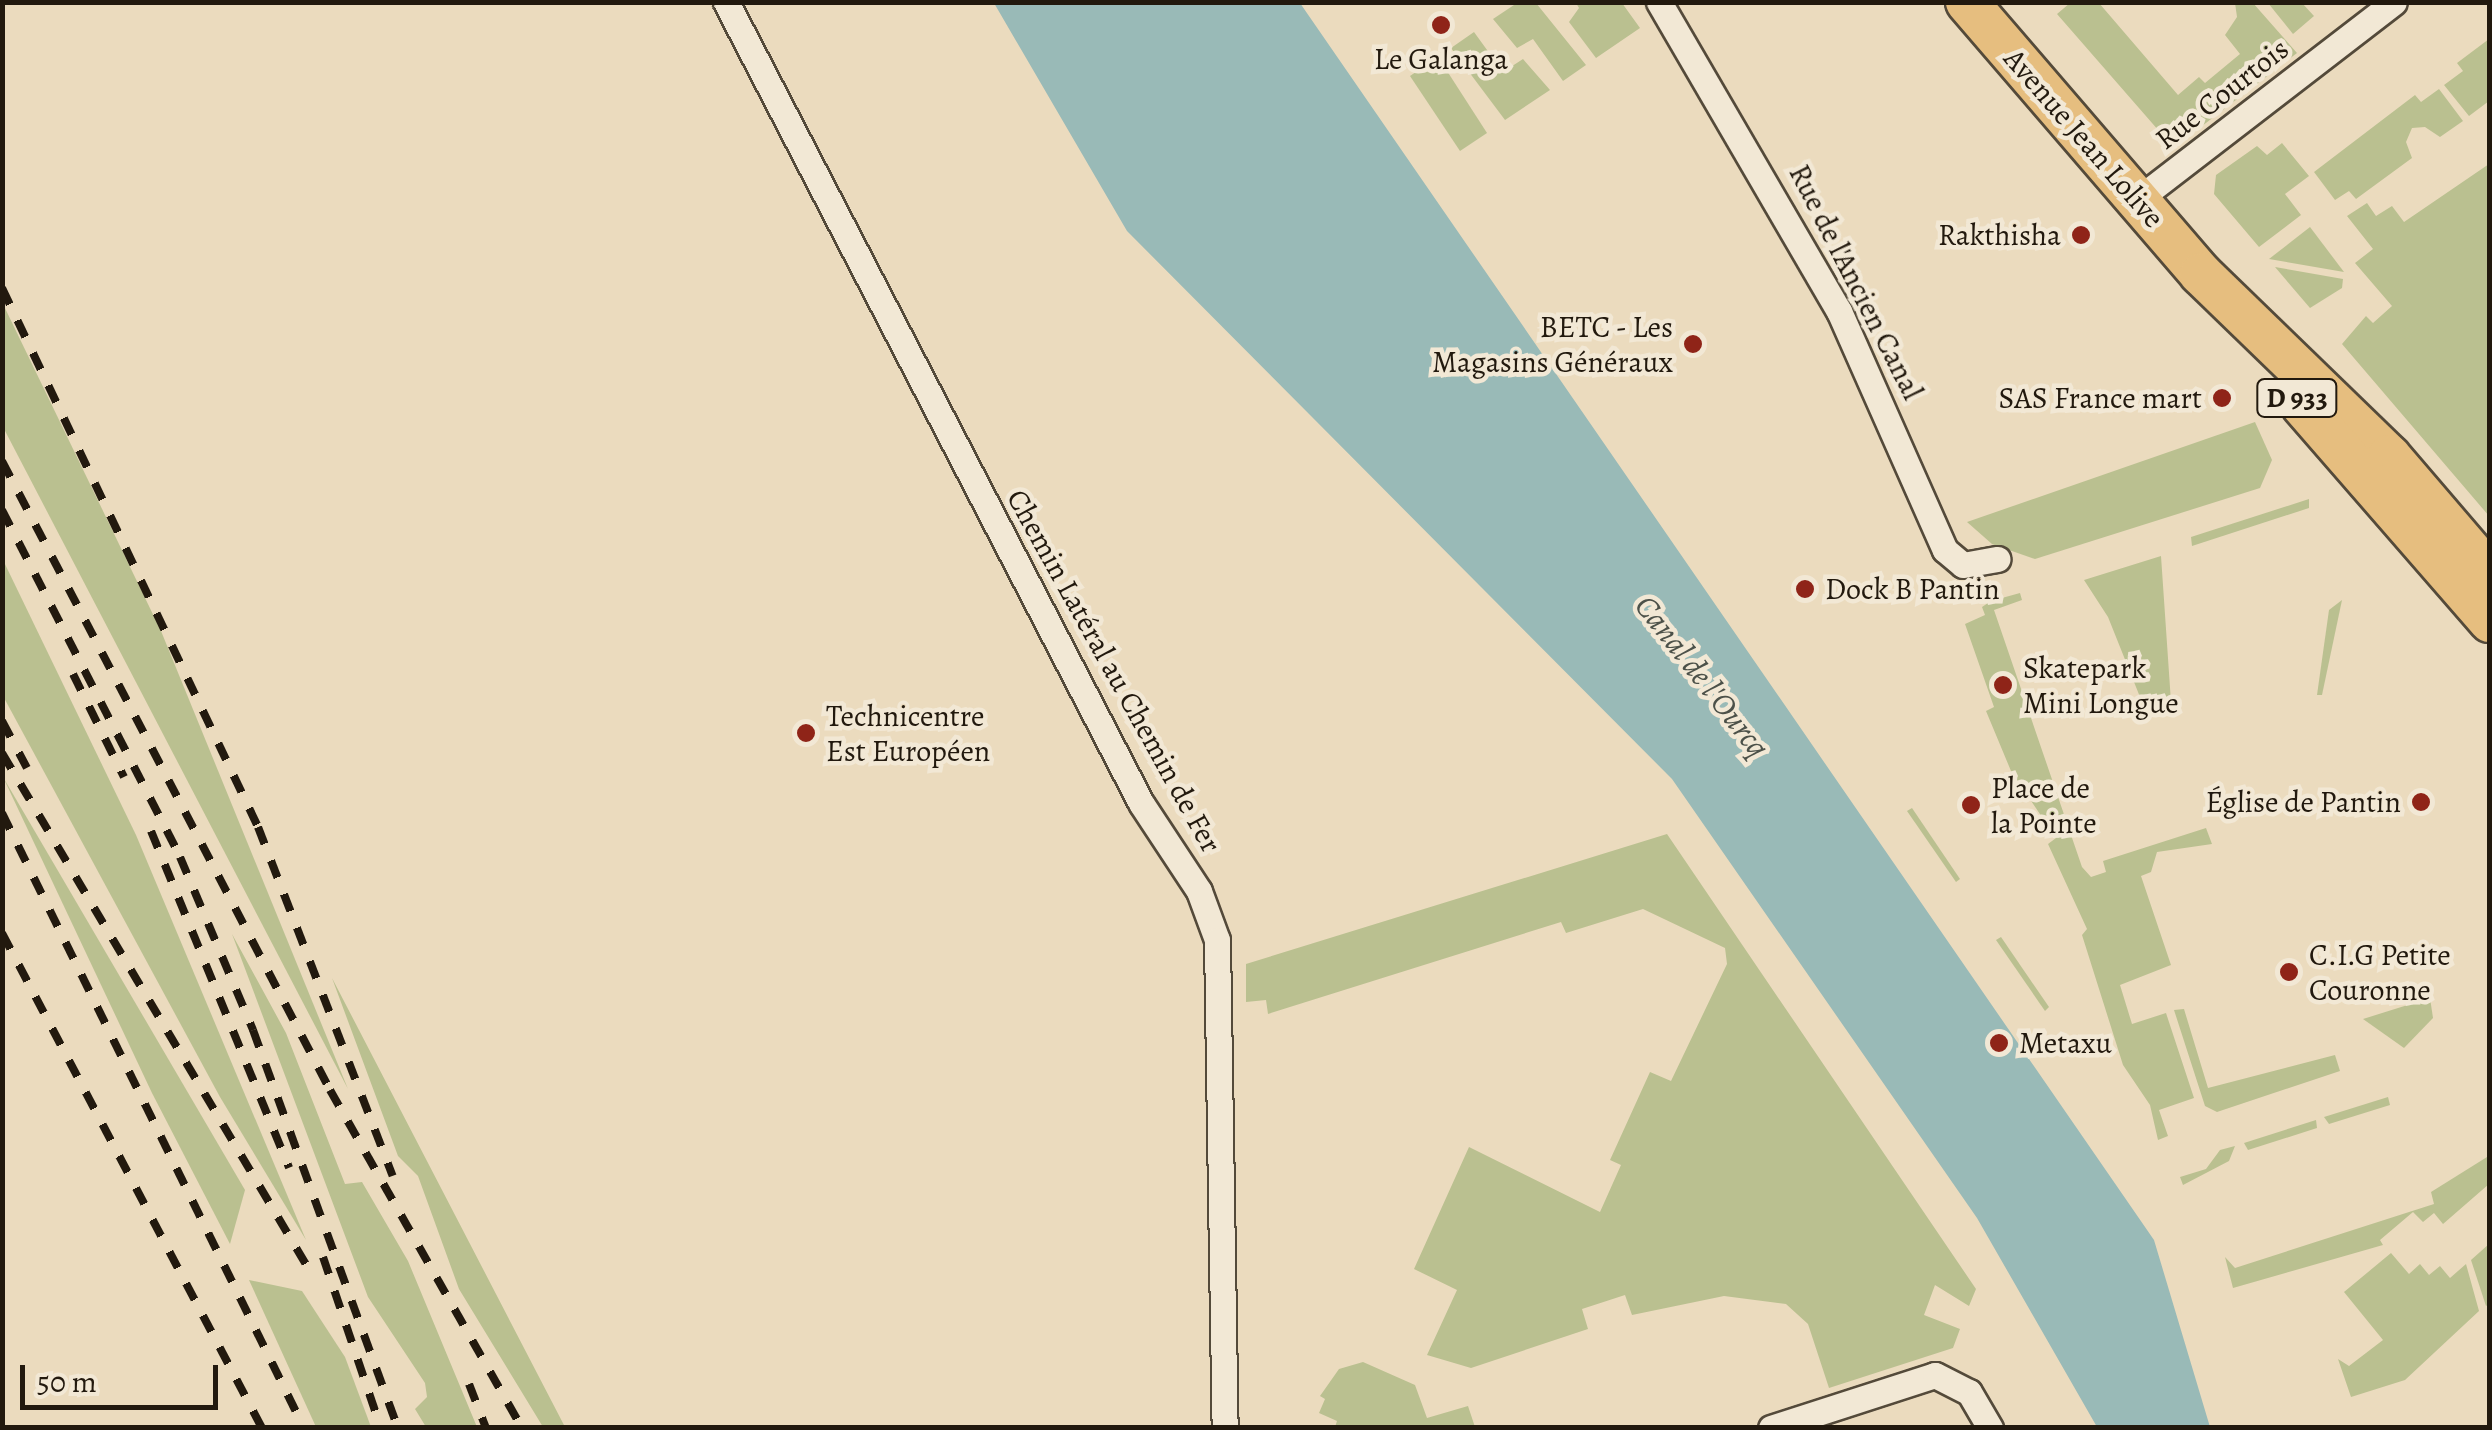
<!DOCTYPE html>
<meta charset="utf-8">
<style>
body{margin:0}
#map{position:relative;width:2492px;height:1430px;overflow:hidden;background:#ebdbbe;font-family:Alegreya,serif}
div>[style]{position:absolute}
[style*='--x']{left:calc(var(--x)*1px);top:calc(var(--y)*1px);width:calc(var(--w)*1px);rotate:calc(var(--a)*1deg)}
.green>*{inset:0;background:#bac090}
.water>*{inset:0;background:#99bab7}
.roads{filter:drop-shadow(2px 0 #544a3a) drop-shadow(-2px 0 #544a3a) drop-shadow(0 2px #544a3a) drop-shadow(0 -2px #544a3a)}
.minor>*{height:25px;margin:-12.5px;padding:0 12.5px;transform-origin:12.5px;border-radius:12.5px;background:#f2e8d5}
.primary>*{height:42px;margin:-21px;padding:0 21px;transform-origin:21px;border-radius:21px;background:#e6be7f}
.rail>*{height:8px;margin-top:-4px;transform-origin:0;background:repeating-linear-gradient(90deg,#22190e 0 18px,transparent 0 36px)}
.dots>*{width:28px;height:28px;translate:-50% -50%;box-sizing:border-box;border:5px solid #f2e8d5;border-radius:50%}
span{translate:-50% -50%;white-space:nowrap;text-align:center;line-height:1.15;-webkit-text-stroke:9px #f2e8d5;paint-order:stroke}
.shield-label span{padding:2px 8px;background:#f2e8d5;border:2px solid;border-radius:8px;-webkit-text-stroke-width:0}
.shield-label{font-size:28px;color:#22190e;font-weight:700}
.poi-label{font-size:30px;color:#22190e}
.right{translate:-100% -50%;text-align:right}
.left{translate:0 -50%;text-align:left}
.street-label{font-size:30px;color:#22190e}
.water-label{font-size:32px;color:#4c5149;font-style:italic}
.frame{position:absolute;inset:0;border:5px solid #22190e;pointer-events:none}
.scale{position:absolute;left:20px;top:1365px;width:198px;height:45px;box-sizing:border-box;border:5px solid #22190e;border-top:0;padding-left:12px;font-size:30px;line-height:35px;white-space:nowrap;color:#22190e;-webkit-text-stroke:8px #f2e8d5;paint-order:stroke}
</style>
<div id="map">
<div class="green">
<div style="clip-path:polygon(1517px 3px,1536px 3px,1586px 65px,1563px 81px,1533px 39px,1517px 48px,1493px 19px)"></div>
<div style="clip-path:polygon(1576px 3px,1622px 3px,1640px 28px,1596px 58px,1569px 22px,1579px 8px)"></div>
<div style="clip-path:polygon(2070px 3px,2099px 3px,2178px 95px,2199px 77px,2205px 83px,2240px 54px,2225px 35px,2237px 17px,2235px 3px,2253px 3px,2297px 53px,2189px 136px,2159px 131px,2057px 14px)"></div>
<div style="clip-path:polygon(2268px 3px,2302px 3px,2314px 16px,2293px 34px)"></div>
<div style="clip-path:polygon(1474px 32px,1503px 72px,1523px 59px,1550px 90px,1505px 120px,1451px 48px)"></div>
<div style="clip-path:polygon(2489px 39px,2489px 101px,2469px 116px,2444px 85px,2463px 71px,2457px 63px)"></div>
<div style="clip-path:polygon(1438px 57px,1487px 133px,1460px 151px,1410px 76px)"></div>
<div style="clip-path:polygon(2439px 89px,2463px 121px,2440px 137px,2425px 127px,2412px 128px,2406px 142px,2412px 158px,2356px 199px,2349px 191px,2335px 200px,2314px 172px,2415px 95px,2421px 102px)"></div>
<div style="clip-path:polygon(2282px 143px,2309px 176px,2285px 194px,2301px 215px,2259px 247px,2214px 194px,2216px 175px,2257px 146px,2267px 155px)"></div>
<div style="clip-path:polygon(2489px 164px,2489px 516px,2342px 344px,2366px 316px,2373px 323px,2392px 306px,2355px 263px,2373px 249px,2347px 216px,2367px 203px,2376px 216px,2392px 206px,2404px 222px)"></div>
<div style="clip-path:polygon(2310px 227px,2344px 272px,2269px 259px)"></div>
<div style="clip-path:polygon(2275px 267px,2343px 279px,2342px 288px,2310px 308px)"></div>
<div style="clip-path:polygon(3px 304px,161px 631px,348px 1089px,3px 427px)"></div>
<div style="clip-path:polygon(2255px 422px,2272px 460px,2260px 488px,2035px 559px,1992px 544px,1967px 522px)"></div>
<div style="clip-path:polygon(2309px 499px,2309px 508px,2192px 546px,2191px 537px)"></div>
<div style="clip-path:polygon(2161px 556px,2171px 702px,2148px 717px,2108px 617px,2084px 580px)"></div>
<div style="clip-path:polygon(3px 560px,136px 835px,306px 1240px,220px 1097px,3px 696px)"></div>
<div style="clip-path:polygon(2020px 593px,2022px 600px,1994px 610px,2082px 867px,2091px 877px,2106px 872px,2103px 861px,2206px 828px,2212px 844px,2157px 852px,2151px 872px,2141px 876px,2171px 965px,2120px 985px,2132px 1024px,2166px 1013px,2194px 1098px,2159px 1110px,2168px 1136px,2158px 1140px,2150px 1105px,2123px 1065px,2082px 935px,2087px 929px,2048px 844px,2056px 838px,2011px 771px,1986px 711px,1994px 707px,1965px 624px,1985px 615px,1982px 607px,1991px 601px)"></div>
<div style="clip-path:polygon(2342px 600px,2322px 695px,2317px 695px,2329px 610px)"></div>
<div style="clip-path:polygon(3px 777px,245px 1190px,230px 1244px,152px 1093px)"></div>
<div style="clip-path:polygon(1912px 808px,1960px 879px,1956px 882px,1907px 811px)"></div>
<div style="clip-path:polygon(1667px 834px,1976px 1289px,1969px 1306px,1935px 1285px,1924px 1315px,1960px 1329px,1953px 1348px,1829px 1388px,1808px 1324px,1786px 1304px,1724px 1296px,1632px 1315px,1625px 1295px,1582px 1309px,1588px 1329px,1471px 1368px,1427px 1355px,1457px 1290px,1414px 1269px,1469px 1147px,1600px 1212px,1621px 1165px,1610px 1160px,1650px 1072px,1671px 1081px,1727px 964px,1725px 948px,1643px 909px,1566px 933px,1561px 922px,1268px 1014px,1266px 1000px,1246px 1002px,1246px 964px)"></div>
<div style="clip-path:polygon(232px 934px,286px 1033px,345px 1184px,362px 1182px,408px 1261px,477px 1427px,426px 1427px,415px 1409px,427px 1397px,425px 1383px,368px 1297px)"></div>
<div style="clip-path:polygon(2001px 937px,2049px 1007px,2045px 1011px,1996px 940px)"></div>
<div style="clip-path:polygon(332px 978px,565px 1427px,543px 1427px,459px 1289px,418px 1176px,398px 1156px)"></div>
<div style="clip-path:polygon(2430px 998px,2433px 1018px,2404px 1048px,2363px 1019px)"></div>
<div style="clip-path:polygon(2184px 1009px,2208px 1088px,2335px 1055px,2340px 1071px,2217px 1112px,2205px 1106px,2174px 1010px)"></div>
<div style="clip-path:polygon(2388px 1097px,2390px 1105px,2329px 1124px,2324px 1117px)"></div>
<div style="clip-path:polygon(2316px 1120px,2317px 1128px,2248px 1150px,2244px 1143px)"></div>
<div style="clip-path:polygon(2235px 1146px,2229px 1161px,2183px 1185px,2180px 1177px,2206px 1169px,2220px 1150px)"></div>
<div style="clip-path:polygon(2487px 1157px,2489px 1184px,2443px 1224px,2434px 1213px,2423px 1222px,2413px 1212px,2380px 1240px,2383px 1245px,2233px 1288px,2225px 1257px,2235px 1268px,2434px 1204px,2431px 1192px)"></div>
<div style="clip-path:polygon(2489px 1244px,2489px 1304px,2486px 1306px,2471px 1260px)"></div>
<div style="clip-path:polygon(2391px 1253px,2409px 1274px,2420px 1264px,2429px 1275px,2440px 1266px,2450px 1278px,2466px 1264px,2479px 1311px,2405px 1380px,2351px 1397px,2338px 1359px,2349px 1366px,2383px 1340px,2344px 1292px)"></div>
<div style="clip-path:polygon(249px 1280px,302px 1291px,345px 1357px,371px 1427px,316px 1427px)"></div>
<div style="clip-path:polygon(1363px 1362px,1415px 1385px,1427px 1418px,1468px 1406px,1475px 1427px,1335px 1427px,1337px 1421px,1319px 1413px,1325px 1399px,1320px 1396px,1339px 1369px)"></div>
</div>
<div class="water">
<div style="clip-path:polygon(994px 3px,1300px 3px,2154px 1240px,2210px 1427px,2097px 1427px,1977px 1218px,1672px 779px,1127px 231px)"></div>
</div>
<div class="roads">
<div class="minor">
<div style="--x:726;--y:2;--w:902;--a:62.61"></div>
<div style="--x:1141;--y:803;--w:105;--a:56.6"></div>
<div style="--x:1199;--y:891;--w:52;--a:69.8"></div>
<div style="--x:1217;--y:940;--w:488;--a:89.1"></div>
<div style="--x:1659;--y:2;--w:358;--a:59.8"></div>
<div style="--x:1839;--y:311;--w:261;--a:66.1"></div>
<div style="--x:1945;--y:550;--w:23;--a:40"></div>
<div style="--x:1963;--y:565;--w:35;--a:-10"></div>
<div style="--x:2137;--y:200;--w:324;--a:-37.6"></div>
<div style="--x:1771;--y:1428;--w:172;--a:-17.9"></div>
<div style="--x:1935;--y:1375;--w:38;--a:27"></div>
<div style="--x:1969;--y:1392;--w:42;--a:59.7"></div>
</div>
<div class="primary">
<div style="--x:1967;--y:2;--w:359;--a:49.3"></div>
<div style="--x:2201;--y:274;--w:262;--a:44.1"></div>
<div style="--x:2389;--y:456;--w:155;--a:49.4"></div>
<div style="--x:2303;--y:406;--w:285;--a:49"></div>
</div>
</div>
<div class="rail">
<div style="--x:2;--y:288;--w:597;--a:64.59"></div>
<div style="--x:258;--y:827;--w:374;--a:68.9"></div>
<div style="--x:2;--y:461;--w:709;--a:62.46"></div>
<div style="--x:330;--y:1090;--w:389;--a:60.4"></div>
<div style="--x:2;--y:510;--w:390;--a:62.8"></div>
<div style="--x:180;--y:857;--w:188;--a:67.1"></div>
<div style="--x:253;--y:1030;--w:424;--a:70"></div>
<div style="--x:73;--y:674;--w:115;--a:63.7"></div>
<div style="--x:2;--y:721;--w:53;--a:62"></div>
<div style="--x:2;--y:753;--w:597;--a:59.27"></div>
<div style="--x:2;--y:813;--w:685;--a:63.85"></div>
<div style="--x:151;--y:831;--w:364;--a:67.7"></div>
<div style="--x:2;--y:933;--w:559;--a:62.29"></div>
<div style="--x:323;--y:1257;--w:181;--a:71.3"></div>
<div style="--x:469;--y:1384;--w:47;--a:68.9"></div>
</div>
<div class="dots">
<div style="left:1441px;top:25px;background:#8f2418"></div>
<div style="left:2081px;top:235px;background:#8f2418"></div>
<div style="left:1693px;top:344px;background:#8f2418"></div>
<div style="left:2222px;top:398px;background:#8f2418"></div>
<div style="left:1805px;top:589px;background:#8f2418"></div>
<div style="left:2003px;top:685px;background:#8f2418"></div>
<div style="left:806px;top:733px;background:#8f2418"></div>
<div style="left:2421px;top:802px;background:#8f2418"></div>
<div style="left:1971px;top:805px;background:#8f2418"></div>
<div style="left:2289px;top:972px;background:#8f2418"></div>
<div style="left:1999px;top:1043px;background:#8f2418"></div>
</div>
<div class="shield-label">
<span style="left:2297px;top:398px">D 933</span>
</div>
<div class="poi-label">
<span style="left:1441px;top:59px">Le Galanga</span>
<span class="right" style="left:2061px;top:235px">Rakthisha</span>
<span class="right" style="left:1673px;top:344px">BETC - Les<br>Magasins Généraux</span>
<span class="right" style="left:2202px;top:398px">SAS France mart</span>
<span class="left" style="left:1825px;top:589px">Dock B Pantin</span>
<span class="left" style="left:2023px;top:685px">Skatepark<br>Mini Longue</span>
<span class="left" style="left:826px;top:733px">Technicentre<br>Est Européen</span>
<span class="left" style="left:1991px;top:805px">Place de<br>la Pointe</span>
<span class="right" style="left:2401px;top:802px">Église de Pantin</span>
<span class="left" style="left:2309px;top:972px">C.I.G Petite<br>Couronne</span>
<span class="left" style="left:2019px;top:1043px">Metaxu</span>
</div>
<div class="street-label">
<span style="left:2222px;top:94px;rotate:-38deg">Rue Courtois</span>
<span style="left:2084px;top:138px;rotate:49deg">Avenue Jean Lolive</span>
<span style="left:1856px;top:282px;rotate:63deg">Rue de l'Ancien Canal</span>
<span style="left:1114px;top:671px;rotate:61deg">Chemin Latéral au Chemin de Fer</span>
</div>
<div class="water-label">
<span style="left:1702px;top:676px;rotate:52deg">Canal de l'Ourcq</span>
</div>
<div class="frame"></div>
<div class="scale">50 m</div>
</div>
